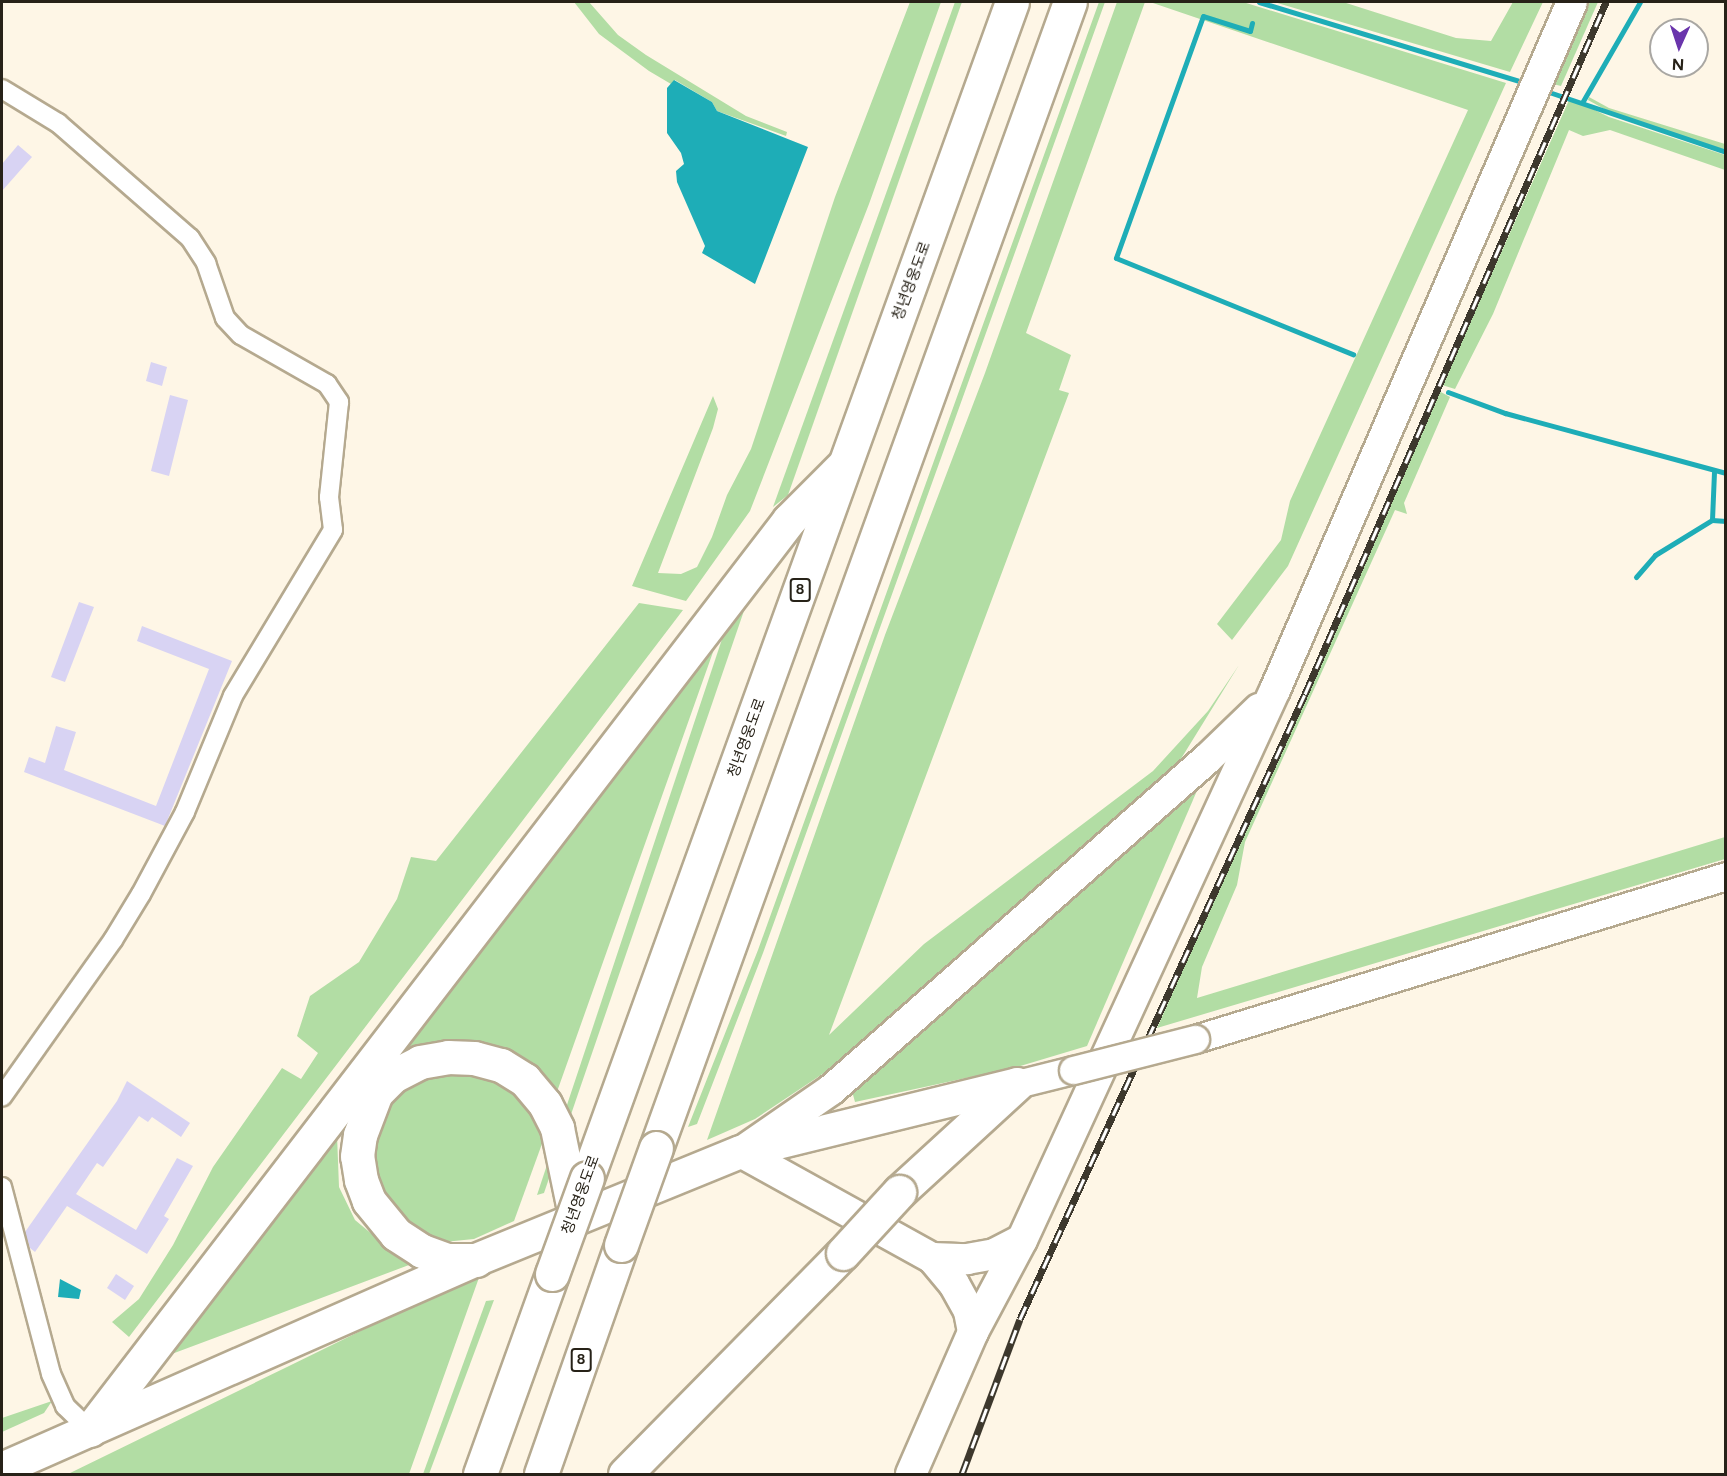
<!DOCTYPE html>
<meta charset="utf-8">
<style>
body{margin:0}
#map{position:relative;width:1727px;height:1476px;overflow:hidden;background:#fef6e6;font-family:Figtree,"Noto Sans KR",sans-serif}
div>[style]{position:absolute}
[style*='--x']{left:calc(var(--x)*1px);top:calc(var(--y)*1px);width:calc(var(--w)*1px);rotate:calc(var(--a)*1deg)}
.green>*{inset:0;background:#b2dda4}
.water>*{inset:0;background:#1eadb7}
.stream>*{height:5px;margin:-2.5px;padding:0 2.5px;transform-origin:2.5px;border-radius:2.5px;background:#1eadb7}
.building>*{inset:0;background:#d8d3f3}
.roads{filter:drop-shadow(2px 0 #b5a98f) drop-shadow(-2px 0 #b5a98f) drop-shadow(0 2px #b5a98f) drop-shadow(0 -2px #b5a98f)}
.minor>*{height:18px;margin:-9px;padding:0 9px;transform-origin:9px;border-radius:9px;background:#fff}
.secondary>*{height:27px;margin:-13.5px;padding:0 13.5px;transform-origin:13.5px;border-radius:13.5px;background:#fff}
.primary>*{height:30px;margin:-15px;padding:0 15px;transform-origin:15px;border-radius:15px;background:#fff}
.trunk>*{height:32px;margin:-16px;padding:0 16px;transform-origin:16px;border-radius:16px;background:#fff}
.motorway>*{height:33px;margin:-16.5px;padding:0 16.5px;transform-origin:16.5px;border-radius:16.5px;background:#fff}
.rail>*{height:7px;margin-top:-3.5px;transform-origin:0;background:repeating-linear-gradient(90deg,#fff 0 14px,#3d382d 0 28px);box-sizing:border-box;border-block:2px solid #3d382d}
.bridges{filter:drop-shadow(2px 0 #b5a98f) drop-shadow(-2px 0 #b5a98f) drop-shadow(0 2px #b5a98f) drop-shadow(0 -2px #b5a98f)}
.secondary-bridge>*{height:27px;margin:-13.5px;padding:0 13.5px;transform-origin:13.5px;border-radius:13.5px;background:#fff}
.motorway-bridge>*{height:33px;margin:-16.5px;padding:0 16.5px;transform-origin:16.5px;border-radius:16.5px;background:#fff}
span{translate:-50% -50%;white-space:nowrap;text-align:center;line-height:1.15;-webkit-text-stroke:4.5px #fff;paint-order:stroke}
.shield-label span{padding:2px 4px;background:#fff;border:2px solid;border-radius:4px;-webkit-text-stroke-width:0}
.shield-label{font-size:14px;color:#272218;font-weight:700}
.street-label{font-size:15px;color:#272218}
.frame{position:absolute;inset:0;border:3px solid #272218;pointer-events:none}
.north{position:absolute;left:1649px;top:18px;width:60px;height:60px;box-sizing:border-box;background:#fff;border:2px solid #a9a7a3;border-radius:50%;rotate:183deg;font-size:16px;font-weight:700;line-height:24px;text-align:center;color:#272218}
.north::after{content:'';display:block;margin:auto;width:21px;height:27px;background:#6a35ac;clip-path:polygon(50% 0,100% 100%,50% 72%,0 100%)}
</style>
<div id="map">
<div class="green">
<div style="clip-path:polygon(574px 2px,589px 2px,618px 35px,646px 55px,746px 116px,787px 132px,786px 136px,717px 111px,712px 102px,675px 80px,671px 84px,649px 71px,599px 34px)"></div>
<div style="clip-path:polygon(910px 2px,941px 2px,869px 204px,750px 511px,686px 601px,632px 586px,713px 396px,718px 409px,713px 428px,658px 573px,681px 574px,697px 567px,712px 537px,727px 495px,751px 449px,835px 197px)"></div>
<div style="clip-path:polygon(955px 2px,962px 2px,788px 495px,773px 507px)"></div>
<div style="clip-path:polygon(1099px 2px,1105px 2px,763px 953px,697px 1124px,688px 1127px,758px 950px)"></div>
<div style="clip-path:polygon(1117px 2px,1145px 2px,1026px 333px,1071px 355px,1059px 390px,1069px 393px,829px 1035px,924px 944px,1153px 771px,1208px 711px,1239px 665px,1179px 762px,827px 1071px,755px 1119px,707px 1140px,885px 635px,985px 373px)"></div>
<div style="clip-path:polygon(1150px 2px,1243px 2px,1506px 83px,1288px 566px,1232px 640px,1217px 624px,1281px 540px,1290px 501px,1468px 110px)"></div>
<div style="clip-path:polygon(1274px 2px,1343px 2px,1456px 38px,1491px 41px,1513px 2px,1543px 2px,1510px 72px)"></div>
<div style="clip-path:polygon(1590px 2px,1598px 2px,1561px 86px,1553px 84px)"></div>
<div style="clip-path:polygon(1589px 97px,1609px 108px,1725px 144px,1725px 150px,1606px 110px,1588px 100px)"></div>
<div style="clip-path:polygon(1570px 98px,1609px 117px,1725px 155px,1725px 170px,1610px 130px,1583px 136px,1569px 130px,1493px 314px,1455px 389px,1442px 385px)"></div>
<div style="clip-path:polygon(1439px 391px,1450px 397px,1404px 503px,1407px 514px,1395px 510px,1245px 842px,1237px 885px,1202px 967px,1197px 998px,1725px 837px,1725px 859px,1157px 1028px)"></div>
<div style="clip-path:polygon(759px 567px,544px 1193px,537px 1195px,744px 573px)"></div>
<div style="clip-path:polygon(639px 603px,683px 610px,129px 1337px,112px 1322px,139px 1299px,173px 1245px,213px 1167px,282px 1068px,301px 1079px,318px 1053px,297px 1036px,310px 996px,359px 962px,397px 899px,411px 857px,436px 861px)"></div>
<div style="clip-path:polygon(729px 607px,553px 1103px,480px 1043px,456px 1039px,433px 1042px,392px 1058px)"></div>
<div style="clip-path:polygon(1199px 786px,1087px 1046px,1017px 1067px,855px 1102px,852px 1091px)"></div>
<div style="clip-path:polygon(451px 1064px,508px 1085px,532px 1112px,543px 1141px,514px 1221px,474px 1239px,434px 1243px,382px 1213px,367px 1127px,383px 1093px)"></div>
<div style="clip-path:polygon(337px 1135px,339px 1187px,355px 1220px,409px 1265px,161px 1358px)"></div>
<div style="clip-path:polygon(481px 1272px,409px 1474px,68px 1474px,287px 1367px)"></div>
<div style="clip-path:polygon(494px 1300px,429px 1474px,423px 1474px,486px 1301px)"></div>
<div style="clip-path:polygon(52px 1401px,44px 1413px,2px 1432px,2px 1418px)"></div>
</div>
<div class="water">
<div style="clip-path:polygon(674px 80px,712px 102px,717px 111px,808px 147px,755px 284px,702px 253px,705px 246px,677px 182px,676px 171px,684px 164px,681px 153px,667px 133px,667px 88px)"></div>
<div style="clip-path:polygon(60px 1279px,81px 1290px,79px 1299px,58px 1297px)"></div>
</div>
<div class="stream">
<div style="--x:1259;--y:2;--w:279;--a:16.9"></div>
<div style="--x:1252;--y:23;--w:8;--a:104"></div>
<div style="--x:1250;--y:31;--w:49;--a:-162.3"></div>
<div style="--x:1203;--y:16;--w:257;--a:109.8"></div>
<div style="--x:1116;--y:258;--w:256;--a:22.1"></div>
<div style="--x:1543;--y:90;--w:193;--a:18.7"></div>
<div style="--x:1583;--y:101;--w:114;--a:-60.1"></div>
<div style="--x:1448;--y:392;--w:61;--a:20.2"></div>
<div style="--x:1505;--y:413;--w:229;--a:15.2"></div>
<div style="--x:1714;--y:472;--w:48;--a:92.4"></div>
<div style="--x:1712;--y:520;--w:14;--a:4"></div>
<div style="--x:1636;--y:577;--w:29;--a:-49"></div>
<div style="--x:1655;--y:555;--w:67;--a:-31.6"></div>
</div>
<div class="building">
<div style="clip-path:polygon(18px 145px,32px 157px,2px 191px,2px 164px)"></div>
<div style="clip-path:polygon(151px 362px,167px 367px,162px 386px,146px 381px)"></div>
<div style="clip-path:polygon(170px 395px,188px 400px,169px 476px,151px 471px)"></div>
<div style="clip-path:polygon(79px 602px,94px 607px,65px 682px,51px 677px)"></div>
<div style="clip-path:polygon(142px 626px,232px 661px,165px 826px,24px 772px,29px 757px,45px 763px,56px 726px,76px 732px,64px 770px,156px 806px,209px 669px,137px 641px)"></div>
<div style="clip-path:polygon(127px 1081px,190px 1123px,181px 1137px,152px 1117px,148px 1122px,139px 1116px,103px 1167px,97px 1163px,76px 1194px,136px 1230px,177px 1158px,193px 1166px,164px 1216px,169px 1219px,147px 1254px,67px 1206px,35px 1252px,30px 1248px,25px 1232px,117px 1101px)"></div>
<div style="clip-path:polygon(116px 1274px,134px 1286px,125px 1300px,107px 1288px)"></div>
</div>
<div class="roads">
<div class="minor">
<div style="--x:2;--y:89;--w:66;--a:31.3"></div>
<div style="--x:58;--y:123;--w:175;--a:41.1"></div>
<div style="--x:190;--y:238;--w:30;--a:57"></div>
<div style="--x:206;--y:263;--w:58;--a:70.9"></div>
<div style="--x:225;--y:318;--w:23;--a:47"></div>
<div style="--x:241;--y:335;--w:99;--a:29.7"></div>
<div style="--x:327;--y:384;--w:22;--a:56"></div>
<div style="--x:339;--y:402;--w:96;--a:96"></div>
<div style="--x:329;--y:497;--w:33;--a:83"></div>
<div style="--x:333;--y:530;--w:194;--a:121.1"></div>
<div style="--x:233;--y:696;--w:126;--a:112.5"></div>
<div style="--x:185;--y:812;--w:93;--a:118.2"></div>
<div style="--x:141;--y:894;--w:54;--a:121.3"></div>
<div style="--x:113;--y:940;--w:192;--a:125.3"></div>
<div style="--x:2;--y:1187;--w:193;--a:75.3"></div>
<div style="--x:51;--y:1374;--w:35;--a:66"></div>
<div style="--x:65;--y:1406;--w:35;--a:44"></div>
</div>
<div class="secondary">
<div style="--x:1195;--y:1039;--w:555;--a:-17.06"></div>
<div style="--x:1017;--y:1084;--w:58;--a:-14"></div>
</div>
<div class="primary">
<div style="--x:932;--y:1258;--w:35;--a:2"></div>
<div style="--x:967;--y:1259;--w:27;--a:-10"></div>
<div style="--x:994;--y:1254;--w:31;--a:-27"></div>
<div style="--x:973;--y:1332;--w:21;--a:-101"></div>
<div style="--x:969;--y:1311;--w:31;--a:-119"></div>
<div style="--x:954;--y:1284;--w:34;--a:-130"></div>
<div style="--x:932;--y:1258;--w:218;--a:-151"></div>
<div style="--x:741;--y:1152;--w:109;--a:-34.6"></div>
<div style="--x:831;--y:1090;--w:501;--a:-41.36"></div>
<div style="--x:1207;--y:759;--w:72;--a:-43.9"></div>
<div style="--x:911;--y:1474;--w:155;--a:-66.4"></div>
<div style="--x:973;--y:1332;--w:104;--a:-62"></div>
<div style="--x:1022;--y:1240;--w:605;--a:-65.3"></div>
<div style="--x:1275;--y:690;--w:749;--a:-66.65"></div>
</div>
<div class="trunk">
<div style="--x:2;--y:1469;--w:518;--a:-23.79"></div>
<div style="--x:476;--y:1260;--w:286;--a:-22.2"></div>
<div style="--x:741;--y:1152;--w:284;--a:-13.8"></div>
</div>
<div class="motorway">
<div style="--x:656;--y:1148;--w:1218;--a:-70.14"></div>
<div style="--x:587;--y:1178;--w:1250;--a:-70.13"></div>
<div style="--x:899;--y:1192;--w:160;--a:-42.5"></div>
<div style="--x:476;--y:1260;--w:29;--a:180"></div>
<div style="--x:447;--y:1260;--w:27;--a:-160"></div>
<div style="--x:422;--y:1251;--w:31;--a:-147"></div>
<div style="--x:396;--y:1234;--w:43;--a:-129.3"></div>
<div style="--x:369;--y:1201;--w:22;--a:-111"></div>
<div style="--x:361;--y:1180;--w:24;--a:-99"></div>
<div style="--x:357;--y:1156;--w:21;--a:-82"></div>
<div style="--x:360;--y:1135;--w:45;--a:-69.1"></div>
<div style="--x:376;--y:1093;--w:24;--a:-45"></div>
<div style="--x:393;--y:1076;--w:30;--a:-27"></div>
<div style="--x:420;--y:1062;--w:28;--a:-10"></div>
<div style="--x:448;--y:1057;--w:26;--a:2"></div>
<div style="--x:474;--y:1058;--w:28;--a:15"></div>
<div style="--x:501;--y:1065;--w:28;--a:32"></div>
<div style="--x:525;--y:1080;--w:31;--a:50"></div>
<div style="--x:545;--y:1104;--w:27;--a:63"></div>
<div style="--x:557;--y:1128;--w:84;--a:78.3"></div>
<div style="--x:90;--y:1430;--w:1147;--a:-52.47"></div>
<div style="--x:789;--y:520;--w:74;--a:-45"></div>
<div style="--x:480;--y:1474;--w:213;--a:-70.2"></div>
<div style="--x:541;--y:1474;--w:243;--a:-70.7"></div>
<div style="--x:625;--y:1474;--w:310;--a:-45.4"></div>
</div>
</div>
<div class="rail">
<div style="--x:962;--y:1474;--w:165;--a:-69.5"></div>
<div style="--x:1020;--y:1319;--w:687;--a:-65.49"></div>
<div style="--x:1305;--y:694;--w:755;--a:-66.49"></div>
</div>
<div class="bridges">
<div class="secondary-bridge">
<div style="--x:1073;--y:1070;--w:126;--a:-14.3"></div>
</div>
<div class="motorway-bridge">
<div style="--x:621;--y:1245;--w:103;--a:-70.2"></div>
<div style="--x:843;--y:1253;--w:83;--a:-47.4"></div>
<div style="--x:552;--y:1274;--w:102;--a:-70"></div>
</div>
</div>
<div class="shield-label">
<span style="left:800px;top:590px">8</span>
<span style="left:581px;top:1360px">8</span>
</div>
<div class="street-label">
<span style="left:912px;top:281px;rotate:-70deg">청년영웅도로</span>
<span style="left:747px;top:738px;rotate:-70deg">청년영웅도로</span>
<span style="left:581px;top:1195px;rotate:-70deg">청년영웅도로</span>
</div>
<div class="frame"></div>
<div class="north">N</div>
</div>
